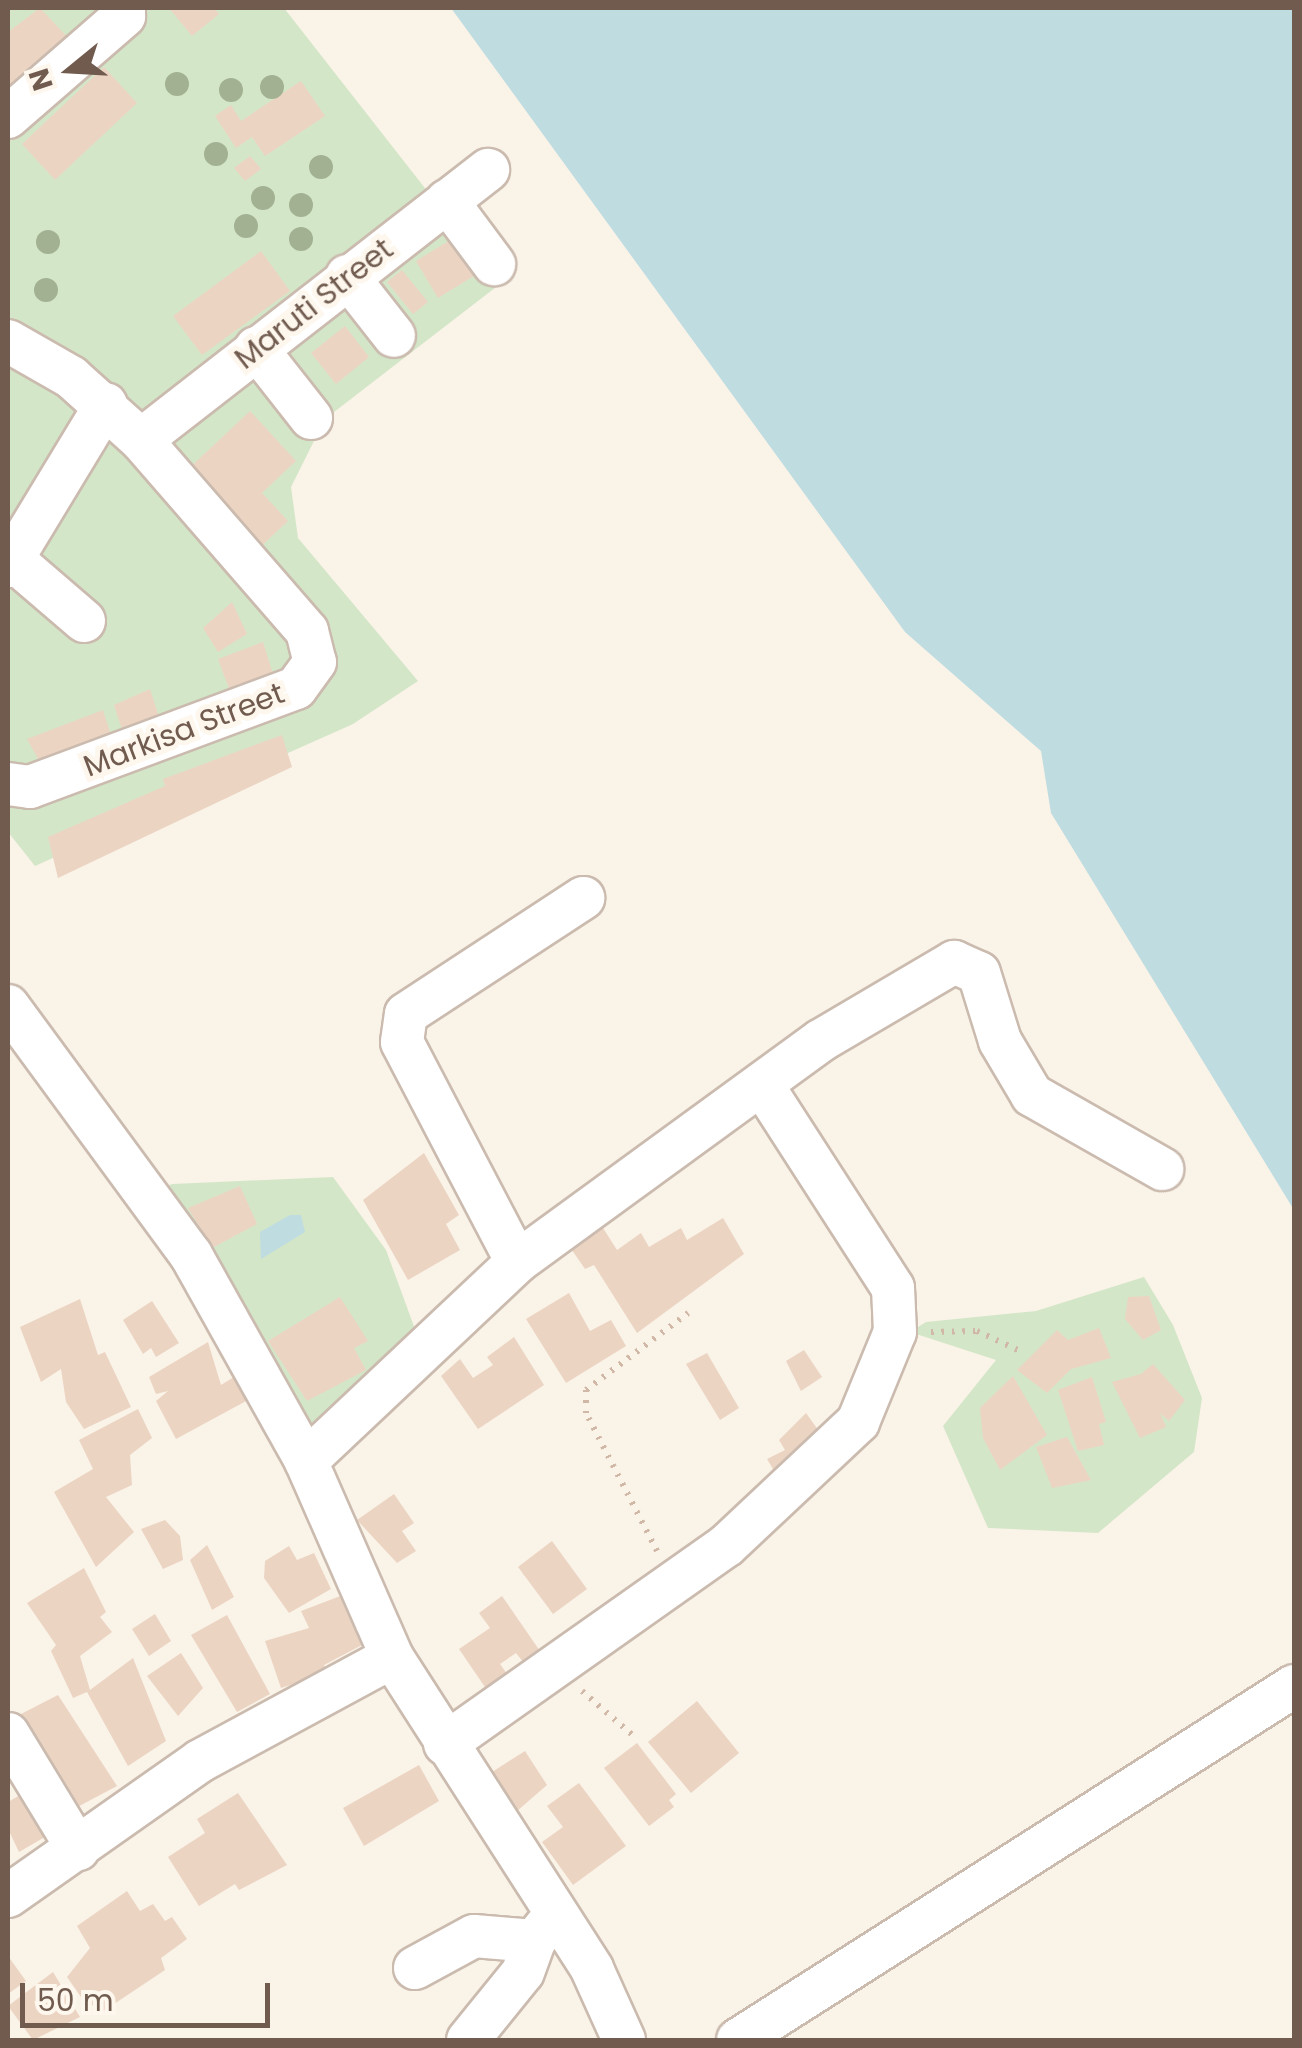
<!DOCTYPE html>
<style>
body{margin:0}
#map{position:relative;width:1302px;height:2048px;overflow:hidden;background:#faf3e8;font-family:Poppins,sans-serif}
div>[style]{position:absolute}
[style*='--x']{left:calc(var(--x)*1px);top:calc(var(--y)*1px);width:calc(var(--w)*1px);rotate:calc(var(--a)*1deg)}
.green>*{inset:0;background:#d4e6c8}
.water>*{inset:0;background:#bfdce1}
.building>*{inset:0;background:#ecd4c3}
.path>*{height:6px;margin-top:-3px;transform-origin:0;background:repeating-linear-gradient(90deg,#d1b7a6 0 2.5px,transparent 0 10.5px)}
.roads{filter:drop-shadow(2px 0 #cbbbaf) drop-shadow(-2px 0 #cbbbaf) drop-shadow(0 2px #cbbbaf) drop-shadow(0 -2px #cbbbaf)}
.minor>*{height:42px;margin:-21px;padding:0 21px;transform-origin:21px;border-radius:21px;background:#fff}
.trees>*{width:24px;height:24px;margin:-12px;border-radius:50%;background:#a1b192}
span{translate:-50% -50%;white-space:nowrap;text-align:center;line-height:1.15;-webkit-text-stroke:10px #fdf7ee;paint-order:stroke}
.street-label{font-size:30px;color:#715b4f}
.frame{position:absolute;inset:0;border:10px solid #715b4f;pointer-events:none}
.north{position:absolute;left:20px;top:20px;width:100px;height:100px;-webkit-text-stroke:8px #fdf7ee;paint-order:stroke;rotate:252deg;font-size:28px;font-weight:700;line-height:40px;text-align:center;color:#715b4f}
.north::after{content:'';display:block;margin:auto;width:35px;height:45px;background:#715b4f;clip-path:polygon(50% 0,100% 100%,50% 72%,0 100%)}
.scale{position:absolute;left:20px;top:1983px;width:250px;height:45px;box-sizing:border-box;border:5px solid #715b4f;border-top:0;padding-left:12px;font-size:30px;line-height:35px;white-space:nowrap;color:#715b4f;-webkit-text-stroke:8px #fdf7ee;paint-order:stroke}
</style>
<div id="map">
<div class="green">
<div style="clip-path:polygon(8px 8px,284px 8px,500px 284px,325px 419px,291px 487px,298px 538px,418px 681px,353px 724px,35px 866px,8px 832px)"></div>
<div style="clip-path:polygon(333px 1177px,386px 1250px,415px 1329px,314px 1430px,293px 1438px,147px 1195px,172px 1184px)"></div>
<div style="clip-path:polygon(1144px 1277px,1173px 1325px,1202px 1398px,1194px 1452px,1098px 1533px,988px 1528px,943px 1426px,996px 1360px,910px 1332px,926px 1322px,1036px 1311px)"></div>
</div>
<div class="water">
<div style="clip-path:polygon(451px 8px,1294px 8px,1294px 1210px,1051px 813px,1041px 751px,905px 632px)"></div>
<div style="clip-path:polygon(290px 1215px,301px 1215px,305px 1232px,261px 1259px,260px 1232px)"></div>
</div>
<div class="building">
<div style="clip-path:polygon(40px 8px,73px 43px,8px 94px,8px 32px)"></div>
<div style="clip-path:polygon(169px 8px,214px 8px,219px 14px,192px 36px)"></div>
<div style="clip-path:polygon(104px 67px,137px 103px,55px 180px,22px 144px)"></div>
<div style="clip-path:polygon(301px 81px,325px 116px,265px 156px,252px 137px,236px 148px,215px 116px,231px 105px,241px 121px)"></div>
<div style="clip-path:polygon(250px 156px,261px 169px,245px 181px,234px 168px)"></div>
<div style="clip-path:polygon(452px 239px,474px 276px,438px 298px,416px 261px)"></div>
<div style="clip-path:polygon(261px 251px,290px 291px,202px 355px,173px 316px)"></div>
<div style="clip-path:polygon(402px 270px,428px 302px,413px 314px,387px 282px)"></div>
<div style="clip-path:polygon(345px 326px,369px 357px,336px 384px,311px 353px)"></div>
<div style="clip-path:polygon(250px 411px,296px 461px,262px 493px,288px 521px,256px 551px,184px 473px)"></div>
<div style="clip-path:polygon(232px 602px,247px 634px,218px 652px,203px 628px)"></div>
<div style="clip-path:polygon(263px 642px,277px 687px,234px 702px,218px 659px)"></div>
<div style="clip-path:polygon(150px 689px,163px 729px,125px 739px,114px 705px)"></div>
<div style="clip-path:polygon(103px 710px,115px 748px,45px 771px,27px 739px)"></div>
<div style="clip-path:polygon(282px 735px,292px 767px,58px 878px,48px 837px,165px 786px,163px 779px)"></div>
<div style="clip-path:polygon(424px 1153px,459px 1215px,446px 1224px,460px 1250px,408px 1280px,363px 1200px)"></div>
<div style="clip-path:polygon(240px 1186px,257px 1224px,212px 1248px,188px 1208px)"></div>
<div style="clip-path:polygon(596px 1217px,617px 1250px,641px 1233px,649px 1247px,681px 1228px,687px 1240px,723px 1218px,744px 1254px,637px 1333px,594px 1265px,585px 1269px,565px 1240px)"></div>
<div style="clip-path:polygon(569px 1293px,590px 1331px,611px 1320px,626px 1346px,566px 1383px,526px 1319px)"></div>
<div style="clip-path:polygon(1149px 1296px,1161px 1330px,1143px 1340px,1125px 1319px,1128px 1297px)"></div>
<div style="clip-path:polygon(340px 1297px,368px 1341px,354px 1348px,366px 1370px,307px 1401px,268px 1341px)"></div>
<div style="clip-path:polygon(80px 1299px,98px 1355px,105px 1352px,131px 1407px,84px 1429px,66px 1402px,61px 1369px,41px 1382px,20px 1327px)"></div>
<div style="clip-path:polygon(152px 1301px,179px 1343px,156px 1357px,151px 1348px,143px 1354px,123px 1320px)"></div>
<div style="clip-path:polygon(1099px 1328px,1111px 1358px,1071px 1369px,1047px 1393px,1017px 1370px,1057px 1330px,1068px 1340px)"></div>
<div style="clip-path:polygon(514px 1337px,544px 1385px,478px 1429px,441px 1376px,460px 1359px,473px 1378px,493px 1365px,487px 1357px)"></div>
<div style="clip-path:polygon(208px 1342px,221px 1385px,234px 1377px,248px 1400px,176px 1439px,156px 1401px,168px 1391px,156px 1394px,149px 1377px)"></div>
<div style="clip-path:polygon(804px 1350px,822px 1377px,801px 1391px,786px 1361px)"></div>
<div style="clip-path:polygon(707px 1353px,739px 1408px,720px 1420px,686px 1364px)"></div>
<div style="clip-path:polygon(1153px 1364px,1185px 1400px,1169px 1421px,1160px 1413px,1166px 1427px,1140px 1438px,1112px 1382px,1141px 1374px)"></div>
<div style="clip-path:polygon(1013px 1376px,1047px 1435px,1000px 1470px,983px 1438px,980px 1408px)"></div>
<div style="clip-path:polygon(1092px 1377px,1106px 1422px,1099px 1424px,1104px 1445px,1078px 1451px,1058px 1390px)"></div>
<div style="clip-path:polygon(138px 1409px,152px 1438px,130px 1455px,132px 1485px,106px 1497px,134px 1532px,96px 1567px,54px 1492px,93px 1469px,79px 1440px)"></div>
<div style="clip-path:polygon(806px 1413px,821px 1434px,776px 1474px,767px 1459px,785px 1450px,779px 1440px)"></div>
<div style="clip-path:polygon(1067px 1437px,1091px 1480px,1052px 1488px,1036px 1447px)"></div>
<div style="clip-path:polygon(394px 1494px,414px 1523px,402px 1531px,416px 1551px,397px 1563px,357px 1520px)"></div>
<div style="clip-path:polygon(165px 1520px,180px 1536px,183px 1560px,163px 1569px,141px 1529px)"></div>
<div style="clip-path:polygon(552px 1541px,587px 1589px,553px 1614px,518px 1567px)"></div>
<div style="clip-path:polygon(207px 1545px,234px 1597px,212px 1610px,190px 1560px)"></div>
<div style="clip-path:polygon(289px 1546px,297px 1560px,314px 1553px,331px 1589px,289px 1613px,264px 1578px,265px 1561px)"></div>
<div style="clip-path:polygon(84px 1568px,106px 1612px,100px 1617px,112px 1632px,80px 1656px,90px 1690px,133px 1658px,166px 1741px,128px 1766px,87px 1692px,73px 1698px,51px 1651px,56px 1645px,27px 1603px)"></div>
<div style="clip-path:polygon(343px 1595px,362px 1645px,324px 1665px,328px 1673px,281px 1688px,265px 1641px,309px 1628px,301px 1611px)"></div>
<div style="clip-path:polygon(502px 1596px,540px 1651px,523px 1662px,516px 1653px,500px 1664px,510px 1678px,489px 1693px,459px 1649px,490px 1628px,479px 1613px)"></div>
<div style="clip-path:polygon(155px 1614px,171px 1641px,149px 1656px,132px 1629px)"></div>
<div style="clip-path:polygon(227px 1615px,270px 1694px,237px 1712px,191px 1635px)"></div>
<div style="clip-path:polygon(181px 1653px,203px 1688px,178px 1716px,147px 1676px)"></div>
<div style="clip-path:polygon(58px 1695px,117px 1786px,66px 1813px,19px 1715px)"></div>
<div style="clip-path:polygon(697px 1701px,739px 1753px,691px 1793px,648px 1742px)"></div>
<div style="clip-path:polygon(637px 1743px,676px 1794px,669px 1800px,674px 1807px,649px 1826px,604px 1768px)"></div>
<div style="clip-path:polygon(525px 1751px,547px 1785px,509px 1818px,489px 1774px)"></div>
<div style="clip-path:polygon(419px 1765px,439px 1801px,364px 1846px,343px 1808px)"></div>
<div style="clip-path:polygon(579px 1783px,626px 1846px,573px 1885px,542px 1842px,563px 1827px,547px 1806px)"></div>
<div style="clip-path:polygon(32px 1788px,57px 1830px,19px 1852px,8px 1829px,8px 1802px)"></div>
<div style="clip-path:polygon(238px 1793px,287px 1865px,239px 1890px,235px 1884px,199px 1906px,168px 1857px,205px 1833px,197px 1819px)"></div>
<div style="clip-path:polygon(127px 1891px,140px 1911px,153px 1904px,165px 1921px,172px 1917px,187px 1939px,161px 1958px,165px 1970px,102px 2012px,96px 2004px,88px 2007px,67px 1977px,90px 1948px,77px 1926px)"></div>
<div style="clip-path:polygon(8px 1956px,26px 1981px,8px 1994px)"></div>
<div style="clip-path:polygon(53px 1972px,80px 2017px,33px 2040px,8px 2006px)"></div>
</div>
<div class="path">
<div style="--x:931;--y:1332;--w:46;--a:-1.2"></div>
<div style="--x:977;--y:1331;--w:45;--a:24.9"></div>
<div style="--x:657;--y:1551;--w:155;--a:-117.2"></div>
<div style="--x:586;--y:1413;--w:23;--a:-90"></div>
<div style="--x:586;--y:1390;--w:128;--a:-37"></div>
<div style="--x:582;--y:1691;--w:73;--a:41.1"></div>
</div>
<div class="roads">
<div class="minor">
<div style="--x:8;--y:117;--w:154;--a:-41"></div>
<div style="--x:124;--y:16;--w:8;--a:-90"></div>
<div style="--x:447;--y:201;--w:79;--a:53.3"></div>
<div style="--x:347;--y:276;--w:76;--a:51.9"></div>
<div style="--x:8;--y:341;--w:73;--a:29.7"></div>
<div style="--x:71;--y:377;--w:94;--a:42"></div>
<div style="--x:141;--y:440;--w:253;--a:49"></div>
<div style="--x:307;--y:631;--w:32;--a:76"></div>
<div style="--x:315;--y:662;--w:32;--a:126"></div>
<div style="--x:296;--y:688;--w:284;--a:159.6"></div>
<div style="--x:30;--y:787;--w:22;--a:-172"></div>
<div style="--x:256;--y:348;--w:89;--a:51.8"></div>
<div style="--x:141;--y:440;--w:440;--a:-37.9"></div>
<div style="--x:12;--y:559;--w:95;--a:40.7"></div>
<div style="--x:8;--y:566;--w:189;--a:-58.8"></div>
<div style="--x:8;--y:1006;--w:309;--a:53.7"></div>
<div style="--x:191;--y:1255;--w:236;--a:60.8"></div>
<div style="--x:306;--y:1461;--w:214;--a:66.3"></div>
<div style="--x:392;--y:1657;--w:371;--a:57.3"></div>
<div style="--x:592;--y:1969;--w:78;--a:65.7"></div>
<div style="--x:517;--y:1262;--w:248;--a:-117.6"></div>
<div style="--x:402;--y:1042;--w:28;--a:-82"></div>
<div style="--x:406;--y:1014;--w:212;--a:-33.2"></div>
<div style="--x:306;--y:1461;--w:290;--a:-43.3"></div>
<div style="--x:517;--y:1262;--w:375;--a:-36.1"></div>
<div style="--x:820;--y:1041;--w:156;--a:-30.5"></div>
<div style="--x:954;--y:962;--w:27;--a:24"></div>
<div style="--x:979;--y:973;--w:71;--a:72.8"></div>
<div style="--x:1000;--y:1041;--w:63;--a:59.3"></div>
<div style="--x:1032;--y:1095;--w:150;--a:29.6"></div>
<div style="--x:8;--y:1734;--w:135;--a:58.7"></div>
<div style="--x:445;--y:1744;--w:345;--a:-35.2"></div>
<div style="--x:727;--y:1545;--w:180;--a:-43.2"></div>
<div style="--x:858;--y:1422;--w:97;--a:-67.7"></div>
<div style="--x:895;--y:1332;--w:44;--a:-92.6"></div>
<div style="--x:893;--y:1288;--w:242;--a:-122.8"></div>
<div style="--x:8;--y:1896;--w:235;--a:-35.1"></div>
<div style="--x:200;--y:1761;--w:218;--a:-28.4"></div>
<div style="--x:415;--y:1968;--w:67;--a:-28.5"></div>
<div style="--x:474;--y:1936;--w:60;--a:4.8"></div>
<div style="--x:468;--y:2040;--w:87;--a:-51"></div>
<div style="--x:523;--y:1972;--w:33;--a:-70"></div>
<div style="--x:534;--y:1941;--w:35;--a:-51"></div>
<div style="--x:738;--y:2040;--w:659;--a:-32.48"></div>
</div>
</div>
<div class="trees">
<div style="left:177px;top:84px"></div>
<div style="left:272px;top:87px"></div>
<div style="left:231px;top:90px"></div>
<div style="left:216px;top:154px"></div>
<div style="left:321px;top:167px"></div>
<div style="left:263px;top:198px"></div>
<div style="left:301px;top:205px"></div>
<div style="left:246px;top:226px"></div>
<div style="left:301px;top:239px"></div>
<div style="left:48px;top:242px"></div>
<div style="left:46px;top:290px"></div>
</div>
<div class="street-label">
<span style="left:314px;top:304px;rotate:-38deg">Maruti Street</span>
<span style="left:184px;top:730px;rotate:-21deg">Markisa Street</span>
</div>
<div class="frame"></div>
<div class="north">N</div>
<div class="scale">50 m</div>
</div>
